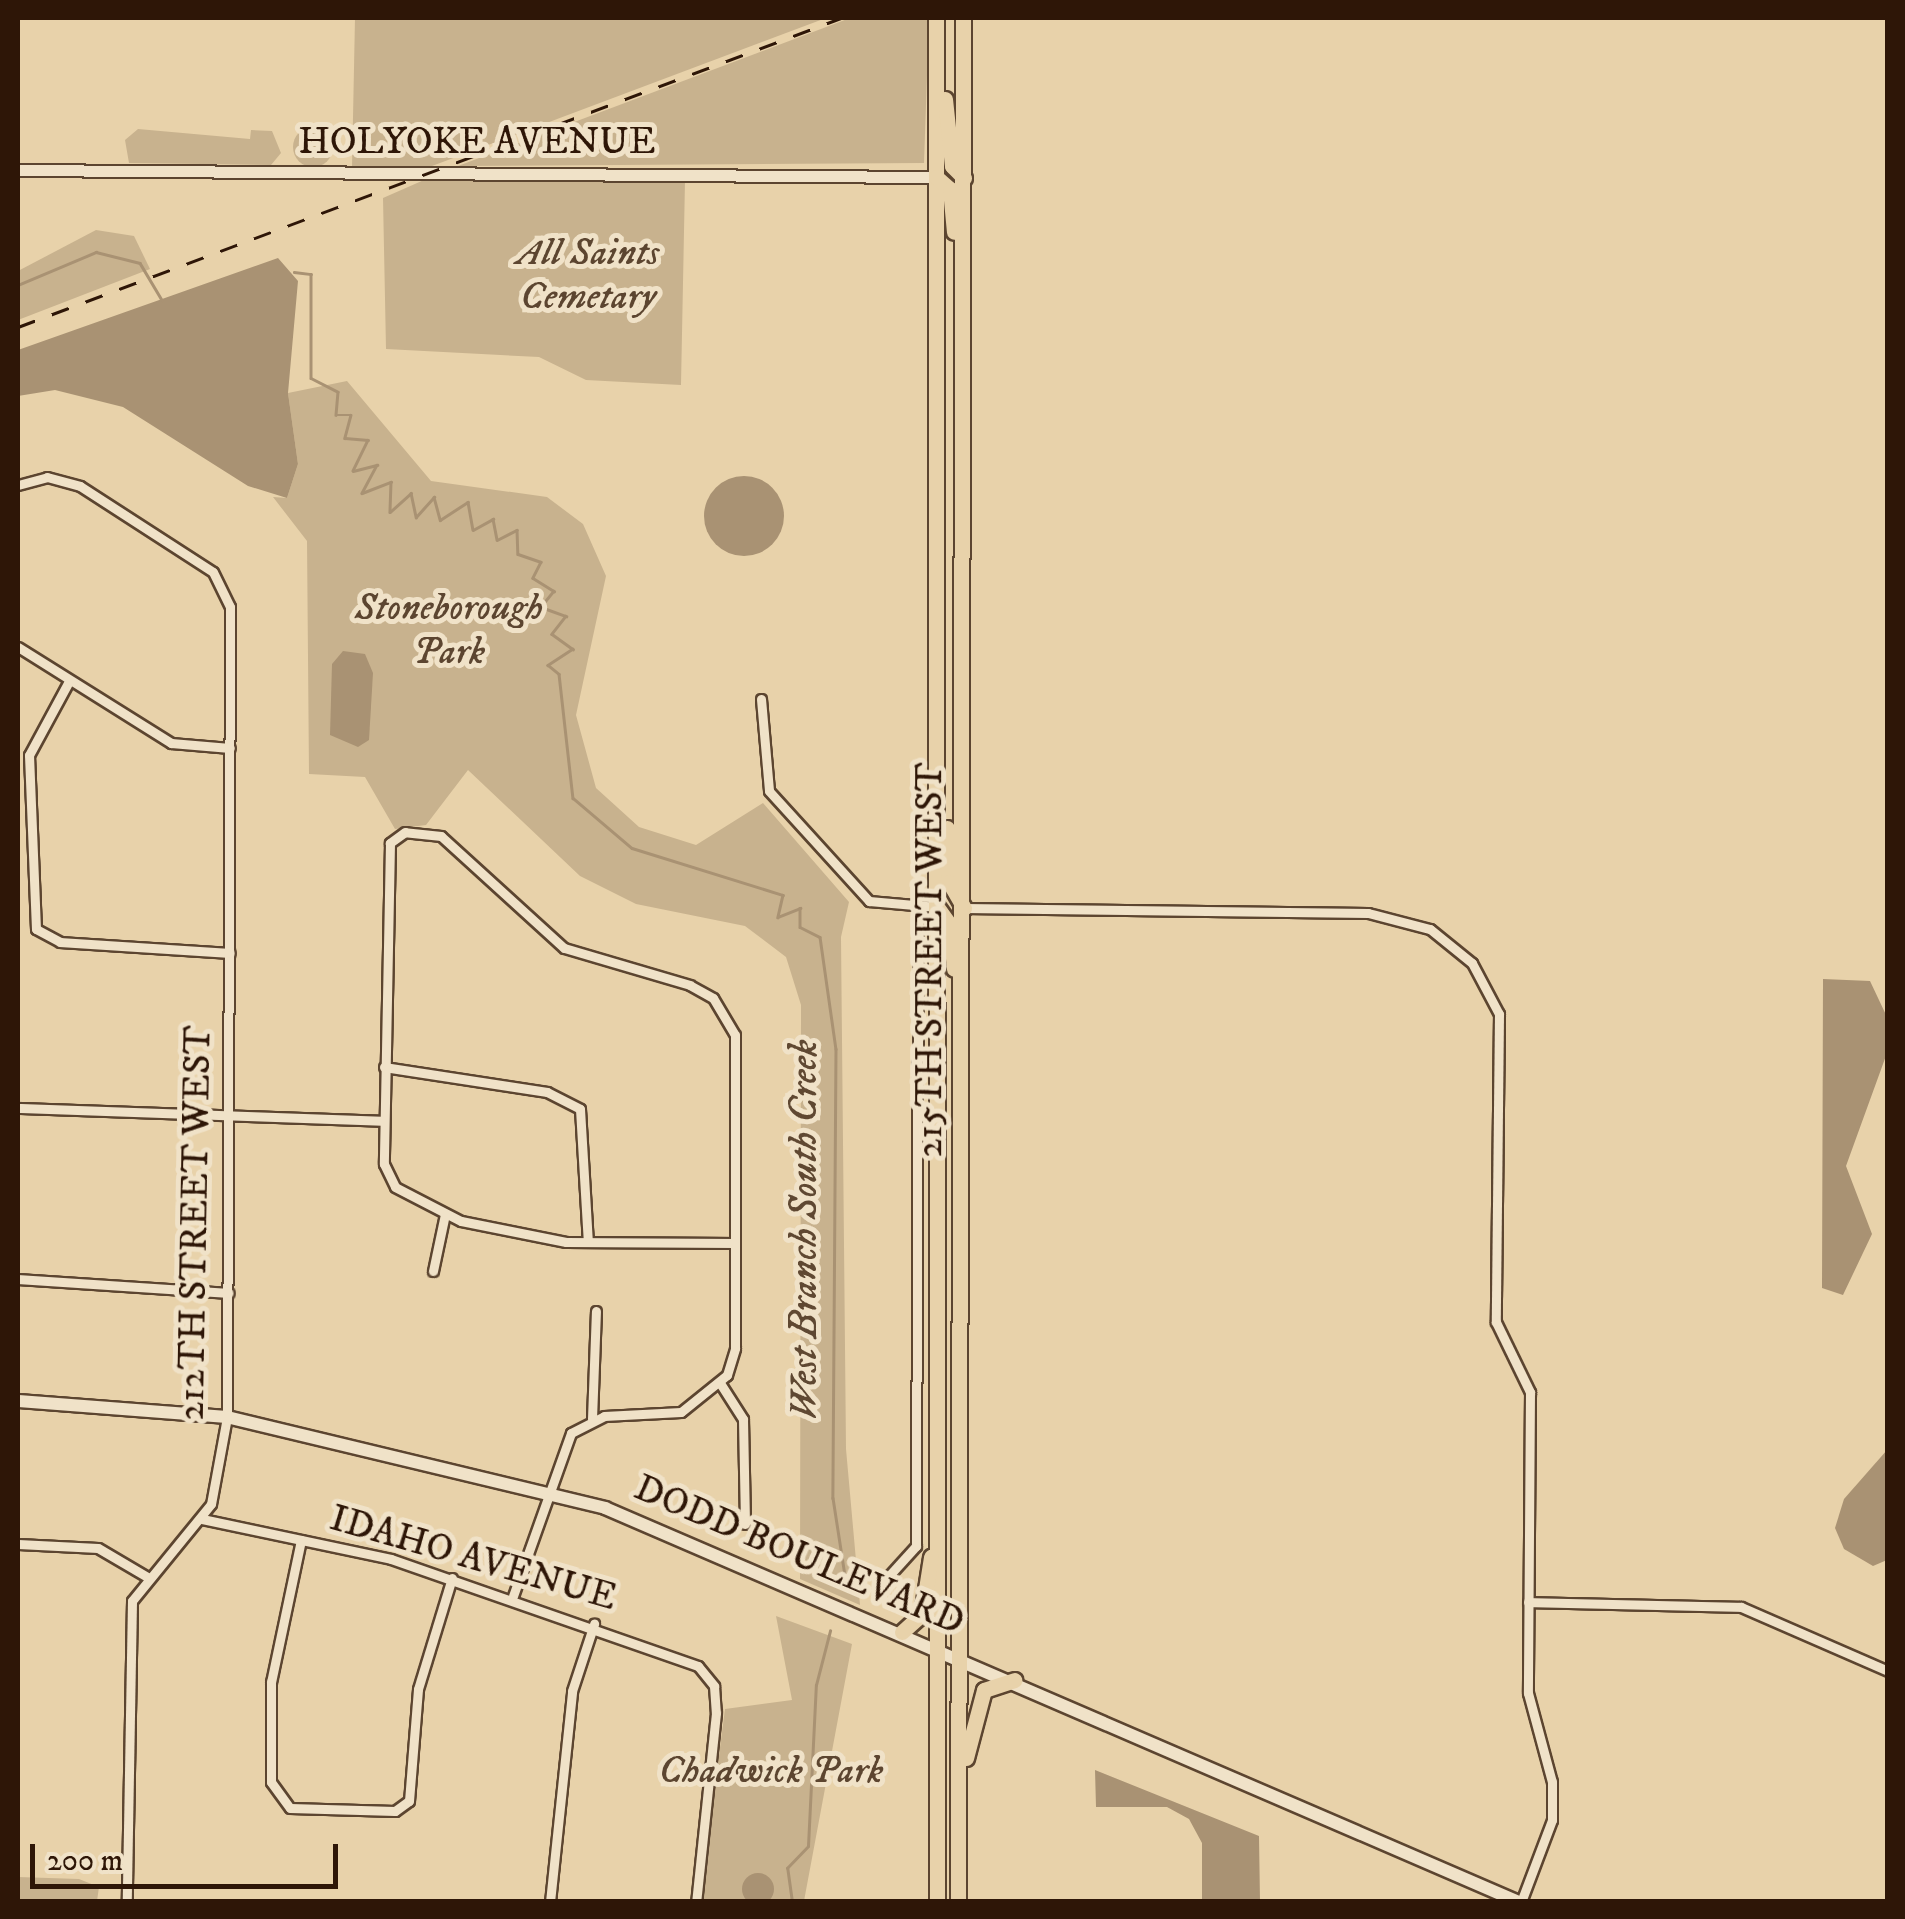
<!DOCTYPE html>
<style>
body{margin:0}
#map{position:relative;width:1905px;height:1919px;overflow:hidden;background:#e8d2aa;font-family:"IM FELL DW Pica",serif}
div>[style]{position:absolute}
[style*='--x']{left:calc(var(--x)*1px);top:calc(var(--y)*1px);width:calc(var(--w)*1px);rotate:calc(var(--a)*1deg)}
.green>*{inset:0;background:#c8b28e}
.round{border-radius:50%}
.water>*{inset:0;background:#a99273}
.stream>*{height:2.5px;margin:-1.25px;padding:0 1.25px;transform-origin:1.25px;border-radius:1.25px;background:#a99273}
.roads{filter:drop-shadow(2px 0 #5c4530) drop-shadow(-2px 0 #5c4530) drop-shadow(0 2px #5c4530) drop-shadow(0 -2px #5c4530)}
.minor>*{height:9px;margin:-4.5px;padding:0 4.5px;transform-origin:4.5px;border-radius:4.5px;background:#f0e2c8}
.tertiary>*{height:11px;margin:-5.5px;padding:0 5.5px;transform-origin:5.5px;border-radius:5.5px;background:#f0e2c8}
.secondary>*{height:12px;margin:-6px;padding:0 6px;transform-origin:6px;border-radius:6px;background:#f0e2c8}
.primary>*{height:15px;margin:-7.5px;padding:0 7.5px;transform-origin:7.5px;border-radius:7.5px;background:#e8d2aa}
.rail>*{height:2.5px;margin-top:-1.25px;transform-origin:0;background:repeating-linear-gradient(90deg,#2e1607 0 18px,transparent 0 36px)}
span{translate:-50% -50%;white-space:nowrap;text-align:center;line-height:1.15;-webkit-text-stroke:10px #f0e2c8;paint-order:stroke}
.street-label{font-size:38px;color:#2e1607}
.park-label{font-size:38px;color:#5c4530;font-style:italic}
.water-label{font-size:40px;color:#5f4832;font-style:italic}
.frame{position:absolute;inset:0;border:20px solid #2e1607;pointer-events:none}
.scale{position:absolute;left:30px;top:1844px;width:308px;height:45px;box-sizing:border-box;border:5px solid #2e1607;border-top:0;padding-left:12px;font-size:30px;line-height:35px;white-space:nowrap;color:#2e1607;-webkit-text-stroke:8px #f0e2c8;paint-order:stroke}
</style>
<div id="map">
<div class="green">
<div style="clip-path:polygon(355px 18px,826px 18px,432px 166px,352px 167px)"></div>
<div style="clip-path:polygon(850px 18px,929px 18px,924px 163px,458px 166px)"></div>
<div class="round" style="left:293px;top:127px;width:40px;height:40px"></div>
<div style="clip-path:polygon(138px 129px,250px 139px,251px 130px,272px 131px,281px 153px,271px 165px,129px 163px,125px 140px)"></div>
<div style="clip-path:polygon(424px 180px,685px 181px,681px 385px,586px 380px,539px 357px,386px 349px,383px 198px)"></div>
<div style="clip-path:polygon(96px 230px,134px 236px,150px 269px,18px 320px,18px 271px)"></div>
<div style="clip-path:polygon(347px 381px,431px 481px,547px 497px,583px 524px,606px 576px,576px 715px,596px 788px,639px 827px,696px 845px,763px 803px,849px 902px,841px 937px,846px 1449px,860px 1605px,800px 1579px,801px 1005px,786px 957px,745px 926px,636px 904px,580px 876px,468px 770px,426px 825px,395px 829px,365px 777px,309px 774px,307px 541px,273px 497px,287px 498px,298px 464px,288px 393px)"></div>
<div style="clip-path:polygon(776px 1616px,852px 1644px,804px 1901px,700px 1902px,725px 1709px,792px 1700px)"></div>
<div style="clip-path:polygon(18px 1877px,79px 1879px,99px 1887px,97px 1901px,18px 1901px)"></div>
</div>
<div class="water">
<div style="clip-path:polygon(278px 258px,298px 281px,288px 393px,298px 464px,287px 498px,248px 486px,123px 407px,55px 390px,18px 396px,18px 350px)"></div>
<div class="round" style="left:704px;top:476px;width:80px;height:80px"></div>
<div style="clip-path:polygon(343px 651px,365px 654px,373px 673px,369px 740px,358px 747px,330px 735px,332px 664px)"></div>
<div style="clip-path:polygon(1823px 979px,1870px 981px,1887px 1017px,1887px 1053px,1846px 1166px,1872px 1234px,1843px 1295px,1822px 1288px)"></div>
<div style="clip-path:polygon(1887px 1450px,1887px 1560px,1873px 1566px,1844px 1549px,1835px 1528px,1844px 1499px)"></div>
<div style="clip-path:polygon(1095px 1770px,1259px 1836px,1260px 1901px,1202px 1901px,1202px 1843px,1189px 1819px,1167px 1807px,1096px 1807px)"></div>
<div class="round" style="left:742px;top:1873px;width:32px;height:32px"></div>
</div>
<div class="stream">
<div style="--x:294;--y:272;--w:17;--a:7"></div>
<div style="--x:311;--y:274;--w:104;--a:90"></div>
<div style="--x:311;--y:378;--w:30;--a:27"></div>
<div style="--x:338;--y:392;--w:23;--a:95"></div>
<div style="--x:336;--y:415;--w:15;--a:0"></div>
<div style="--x:351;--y:415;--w:24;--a:105"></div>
<div style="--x:345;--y:438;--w:23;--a:5"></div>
<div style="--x:368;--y:440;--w:34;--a:116"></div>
<div style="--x:353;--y:471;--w:25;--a:-14"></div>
<div style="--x:377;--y:465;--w:32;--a:118"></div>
<div style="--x:362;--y:493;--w:31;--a:-21"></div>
<div style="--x:391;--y:482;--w:30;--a:92"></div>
<div style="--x:390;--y:512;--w:28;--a:-42"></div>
<div style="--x:411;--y:493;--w:25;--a:78"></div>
<div style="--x:416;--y:517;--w:27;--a:-48"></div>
<div style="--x:434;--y:497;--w:24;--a:75"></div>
<div style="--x:440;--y:520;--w:33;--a:-33"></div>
<div style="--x:468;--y:502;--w:28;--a:80"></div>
<div style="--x:473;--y:530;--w:23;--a:-29"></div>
<div style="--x:493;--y:519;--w:21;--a:79"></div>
<div style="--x:497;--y:540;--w:22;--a:-27"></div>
<div style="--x:517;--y:530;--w:24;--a:88"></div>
<div style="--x:518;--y:554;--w:24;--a:19"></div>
<div style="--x:541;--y:562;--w:18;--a:117"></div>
<div style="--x:533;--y:578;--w:25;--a:32"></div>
<div style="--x:554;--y:591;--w:21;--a:129"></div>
<div style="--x:541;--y:607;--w:27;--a:20"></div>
<div style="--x:566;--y:616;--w:23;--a:128"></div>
<div style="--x:552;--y:634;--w:26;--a:36"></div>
<div style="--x:573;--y:649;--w:30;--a:147"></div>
<div style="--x:548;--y:665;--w:14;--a:39"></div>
<div style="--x:559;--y:674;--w:125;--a:83.6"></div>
<div style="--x:573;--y:798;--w:77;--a:40.3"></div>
<div style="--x:632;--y:848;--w:158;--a:17.3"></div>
<div style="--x:783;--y:895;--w:23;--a:103"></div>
<div style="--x:778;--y:917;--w:24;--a:-22"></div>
<div style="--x:800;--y:908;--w:19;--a:90"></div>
<div style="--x:800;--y:927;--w:22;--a:27"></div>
<div style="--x:820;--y:937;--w:113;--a:81.9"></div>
<div style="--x:836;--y:1049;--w:449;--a:90.4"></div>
<div style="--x:833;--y:1498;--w:91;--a:81.2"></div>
<div style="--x:18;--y:285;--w:85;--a:-22.9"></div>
<div style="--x:96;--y:252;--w:45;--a:14"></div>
<div style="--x:140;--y:263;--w:43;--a:59.3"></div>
<div style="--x:792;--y:1902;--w:34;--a:-98"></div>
<div style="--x:787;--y:1868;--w:30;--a:-46"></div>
<div style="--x:808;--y:1846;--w:161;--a:-87.2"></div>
<div style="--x:816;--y:1685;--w:56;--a:-75.5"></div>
</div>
<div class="roads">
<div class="minor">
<div style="--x:18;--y:485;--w:30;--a:-15"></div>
<div style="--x:47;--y:477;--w:34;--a:15"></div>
<div style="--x:80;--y:486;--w:158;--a:32.9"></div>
<div style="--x:213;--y:572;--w:39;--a:64"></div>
<div style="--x:230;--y:607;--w:810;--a:90.21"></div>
<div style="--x:227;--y:1417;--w:88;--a:100.4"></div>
<div style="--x:211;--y:1504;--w:125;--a:129.2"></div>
<div style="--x:132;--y:1601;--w:301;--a:91"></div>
<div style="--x:18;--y:647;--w:181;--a:32.1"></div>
<div style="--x:171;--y:743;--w:59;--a:4.8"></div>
<div style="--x:68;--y:683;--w:82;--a:118.4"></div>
<div style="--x:29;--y:755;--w:174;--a:87.7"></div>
<div style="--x:36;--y:929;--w:27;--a:28"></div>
<div style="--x:60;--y:942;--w:170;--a:3.7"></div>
<div style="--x:761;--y:699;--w:92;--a:85"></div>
<div style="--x:769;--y:791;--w:149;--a:47.7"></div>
<div style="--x:869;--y:901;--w:68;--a:5"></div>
<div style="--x:964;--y:908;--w:404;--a:0.7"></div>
<div style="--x:1368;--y:913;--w:64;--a:14.5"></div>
<div style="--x:1430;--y:929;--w:54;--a:39"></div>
<div style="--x:1472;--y:963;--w:58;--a:62.1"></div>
<div style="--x:1499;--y:1014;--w:308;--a:90.6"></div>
<div style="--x:1496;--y:1322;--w:78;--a:64.1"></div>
<div style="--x:1530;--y:1392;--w:301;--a:90.4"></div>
<div style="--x:1528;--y:1693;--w:92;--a:74.9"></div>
<div style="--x:1552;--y:1782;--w:38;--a:90"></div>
<div style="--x:1552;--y:1820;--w:88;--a:110.7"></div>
<div style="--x:384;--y:1067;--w:165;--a:8.7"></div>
<div style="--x:547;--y:1092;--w:37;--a:27"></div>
<div style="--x:580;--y:1109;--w:133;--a:86.6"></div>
<div style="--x:18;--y:1108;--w:366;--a:2"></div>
<div style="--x:433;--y:1271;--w:58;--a:-78.1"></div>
<div style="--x:18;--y:1279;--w:211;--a:3.8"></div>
<div style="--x:720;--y:1383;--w:43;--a:57.4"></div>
<div style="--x:743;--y:1419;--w:105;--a:88.9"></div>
<div style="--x:592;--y:1419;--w:108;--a:-87.9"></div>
<div style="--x:202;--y:1519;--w:193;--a:11.9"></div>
<div style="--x:391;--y:1559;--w:325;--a:19.2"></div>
<div style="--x:698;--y:1666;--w:26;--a:51"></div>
<div style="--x:714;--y:1686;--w:27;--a:86"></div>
<div style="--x:716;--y:1713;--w:190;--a:96"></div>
<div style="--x:301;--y:1540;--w:145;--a:101.9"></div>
<div style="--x:271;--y:1682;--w:100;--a:90"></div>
<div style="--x:271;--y:1782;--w:32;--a:54"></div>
<div style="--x:290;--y:1808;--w:105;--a:1.6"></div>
<div style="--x:395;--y:1811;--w:17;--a:-36"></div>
<div style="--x:409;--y:1801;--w:112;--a:-85.4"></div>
<div style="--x:418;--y:1689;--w:116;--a:-73"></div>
<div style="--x:18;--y:1544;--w:80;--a:2.9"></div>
<div style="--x:98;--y:1548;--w:59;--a:30.5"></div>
<div style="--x:887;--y:1578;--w:43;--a:-47.8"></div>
<div style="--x:916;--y:1546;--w:640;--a:-89.82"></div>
<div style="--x:513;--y:1596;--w:173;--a:-70.4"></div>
<div style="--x:571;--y:1433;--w:37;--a:-27"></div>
<div style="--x:604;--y:1416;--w:77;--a:-3"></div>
<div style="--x:681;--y:1412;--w:59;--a:-38.8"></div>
<div style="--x:727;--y:1375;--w:28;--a:-73"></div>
<div style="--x:735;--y:1348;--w:313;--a:-90"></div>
<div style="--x:735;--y:1035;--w:43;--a:-120.7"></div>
<div style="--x:713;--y:998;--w:26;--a:-151"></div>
<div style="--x:690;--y:985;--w:131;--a:-163.6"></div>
<div style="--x:564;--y:948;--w:166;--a:-137.7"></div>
<div style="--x:441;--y:836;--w:36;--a:-174"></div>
<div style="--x:405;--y:832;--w:19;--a:144"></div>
<div style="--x:390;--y:843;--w:321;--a:91.1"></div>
<div style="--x:384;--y:1164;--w:25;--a:64"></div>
<div style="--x:395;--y:1187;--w:74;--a:27.3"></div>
<div style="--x:461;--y:1221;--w:107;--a:11.3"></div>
<div style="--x:566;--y:1242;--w:169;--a:0.3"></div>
<div style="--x:1528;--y:1602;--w:213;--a:1.3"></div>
<div style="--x:1741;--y:1607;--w:160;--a:23.5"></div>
<div style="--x:550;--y:1902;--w:212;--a:-84"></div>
<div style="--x:572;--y:1691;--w:71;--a:-71.8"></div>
</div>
<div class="tertiary">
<div style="--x:18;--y:170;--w:918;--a:0.44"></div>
</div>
<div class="secondary">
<div style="--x:18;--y:1401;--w:210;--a:4.4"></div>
<div style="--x:227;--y:1417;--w:389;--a:13.5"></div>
<div style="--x:605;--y:1508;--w:995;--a:23.32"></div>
</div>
<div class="primary">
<div style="--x:936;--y:18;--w:1884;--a:89.97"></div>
<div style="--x:945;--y:99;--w:67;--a:84"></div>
<div style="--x:952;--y:166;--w:17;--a:45"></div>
<div style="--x:936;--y:177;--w:18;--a:41"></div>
<div style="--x:950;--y:189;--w:43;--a:84.7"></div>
<div style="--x:947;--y:828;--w:54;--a:87.9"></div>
<div style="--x:949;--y:882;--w:30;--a:60"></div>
<div style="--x:937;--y:907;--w:22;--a:54"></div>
<div style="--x:950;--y:925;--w:44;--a:84.8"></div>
<div style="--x:902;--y:1632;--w:27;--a:-42"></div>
<div style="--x:922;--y:1614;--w:58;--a:-81"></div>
<div style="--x:966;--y:1758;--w:70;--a:-75.2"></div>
<div style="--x:984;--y:1690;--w:32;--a:-18"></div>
<div style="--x:958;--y:1902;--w:1884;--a:-89.85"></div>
</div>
</div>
<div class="rail">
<div style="--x:18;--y:327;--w:879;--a:-20.58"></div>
</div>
<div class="street-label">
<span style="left:477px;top:143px">HOLYOKE AVENUE</span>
<span style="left:931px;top:960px;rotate:-90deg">215TH STREET WEST</span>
<span style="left:196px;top:1223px;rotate:-89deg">212TH STREET WEST</span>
<span style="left:799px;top:1556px;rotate:23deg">DODD BOULEVARD</span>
<span style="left:473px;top:1559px;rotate:16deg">IDAHO AVENUE</span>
</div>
<div class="park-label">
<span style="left:588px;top:276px">All Saints<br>Cemetary</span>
<span style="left:449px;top:631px">Stoneborough<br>Park</span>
<span style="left:771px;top:1772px">Chadwick Park</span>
</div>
<div class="water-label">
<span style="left:805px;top:1230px;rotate:-90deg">West Branch South Creek</span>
</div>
<div class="frame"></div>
<div class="scale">200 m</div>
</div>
